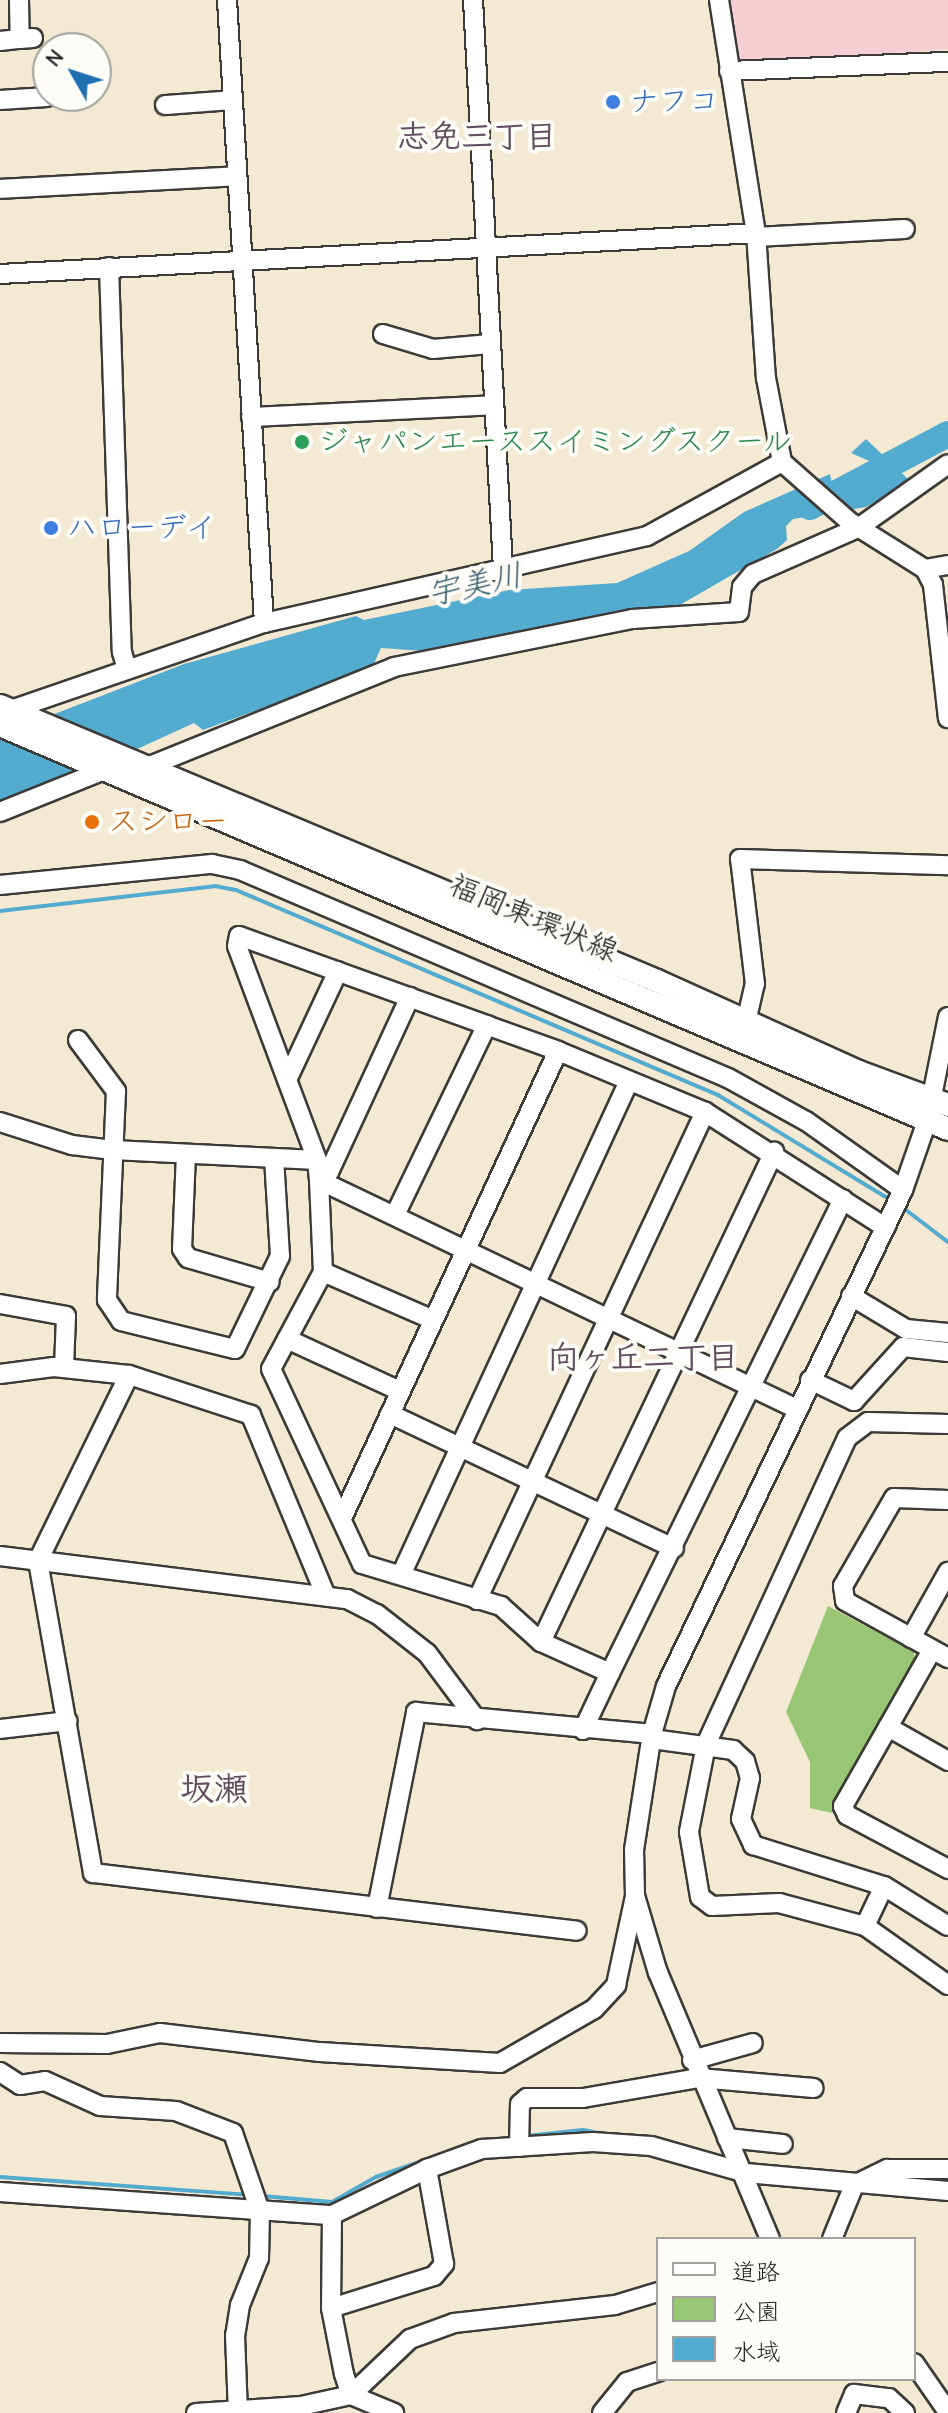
<!DOCTYPE html>
<meta charset="utf-8">
<style>
body{margin:0}
#map{position:relative;width:948px;height:2413px;overflow:hidden;background:#f4e9d2;font-family:"Comic Neue","Klee One",sans-serif}
div>[style]{position:absolute}
[style*='--x']{left:calc(var(--x)*1px);top:calc(var(--y)*1px);width:calc(var(--w)*1px);rotate:calc(var(--a)*1deg)}
.built>*{inset:0;background:#f6cfd5}
.green>*{inset:0;background:#99c674}
.water>*{inset:0;background:#53abd0}
.stream>*{height:4px;margin:-2px;padding:0 2px;transform-origin:2px;border-radius:2px;background:#53abd0}
.river>*{height:26px;margin:-13px;padding:0 13px;transform-origin:13px;border-radius:13px;background:#53abd0}
.roads{filter:drop-shadow(2px 0 #3c3b37) drop-shadow(-2px 0 #3c3b37) drop-shadow(0 2px #3c3b37) drop-shadow(0 -2px #3c3b37)}
.minor>*{height:18px;margin:-9px;padding:0 9px;transform-origin:9px;border-radius:9px;background:#fff}
.major>*{height:22px;margin:-11px;padding:0 11px;transform-origin:11px;border-radius:11px;background:#fff}
.dots>*{width:22px;height:22px;translate:-50% -50%;box-sizing:border-box;border:4px solid #fdfcf7;border-radius:50%}
span{translate:-50% -50%;white-space:nowrap;text-align:center;line-height:1.15;-webkit-text-stroke:8px #fdfcf7;paint-order:stroke}
.shop-label{font-size:30px;color:#366cbe}
.left{translate:0 -50%;text-align:left}
.leisure-label{font-size:30px;color:#27864d}
.food-label{font-size:30px;color:#c56008}
.street-label{font-size:30px;color:#1c1c1c}
.neighbourhood-label{font-size:32px;color:#624e5e;font-weight:700}
.water-label{font-size:32px;color:#355c6d;font-style:italic}
.quarter-label{font-size:34px;color:#624e5e;font-weight:700}
.legend{position:absolute;left:656px;top:2237px;width:260px;height:144px;box-sizing:border-box;background:#fdfcf7;border:2px solid #a3a29f;margin:0;padding:10px 14px;list-style:none;font-size:24px;color:#1c1c1c}
.legend li{display:flex;align-items:center;gap:16px;height:40px}
.legend b{width:40px;border:2px solid #a3a29f}
.north{position:absolute;left:32px;top:32px;width:80px;height:80px;box-sizing:border-box;background:#fdfcf7;border:2px solid #a3a29f;border-radius:50%;rotate:309deg;font-size:22px;font-weight:700;line-height:32px;text-align:center;color:#1c1c1c}
.north::after{content:'';display:block;margin:auto;width:28px;height:36px;background:#1f6fb2;clip-path:polygon(50% 0,100% 100%,50% 72%,0 100%)}
</style>
<div id="map">
<div class="built">
<div style="clip-path:polygon(729px 0,948px 0,948px 49px,735px 65px)"></div>
</div>
<div class="green">
<div style="clip-path:polygon(828px 1606px,914px 1652px,915px 1663px,832px 1813px,810px 1808px,810px 1762px,786px 1712px)"></div>
</div>
<div class="water">
<div style="clip-path:polygon(866px 439px,910px 481px,866px 507px,793px 519px,786px 526px,787px 540px,777px 549px,678px 606px,558px 623px,423px 651px,381px 648px,372px 668px,203px 730px,194px 723px,76px 777px,0 805px,0 735px,184px 664px,356px 616px,364px 620px,509px 590px,617px 583px,689px 551px,744px 512px,830px 474px,833px 489px,843px 492px,871px 477px,876px 464px,851px 453px)"></div>
</div>
<div class="stream">
<div style="--x:0;--y:911;--w:216;--a:-6.6"></div>
<div style="--x:215;--y:886;--w:21;--a:11"></div>
<div style="--x:236;--y:890;--w:524;--a:23.04"></div>
<div style="--x:718;--y:1095;--w:202;--a:31.3"></div>
<div style="--x:902;--y:1207;--w:58;--a:37.3"></div>
<div style="--x:526;--y:2136;--w:57;--a:-6"></div>
<div style="--x:583;--y:2130;--w:25;--a:11"></div>
<div style="--x:0;--y:2177;--w:250;--a:4.1"></div>
<div style="--x:905;--y:2178;--w:43;--a:2.7"></div>
<div style="--x:262;--y:2196;--w:70;--a:4.9"></div>
<div style="--x:332;--y:2202;--w:51;--a:-29.6"></div>
<div style="--x:376;--y:2177;--w:79;--a:-19.1"></div>
</div>
<div class="river">
<div style="--x:810;--y:507;--w:156;--a:-27.9"></div>
</div>
<div class="roads">
<div class="minor">
<div style="--x:19;--y:0;--w:39;--a:89"></div>
<div style="--x:20;--y:39;--w:13;--a:-4"></div>
<div style="--x:227;--y:0;--w:624;--a:86.6"></div>
<div style="--x:473;--y:0;--w:569;--a:86.98"></div>
<div style="--x:719;--y:0;--w:236;--a:81"></div>
<div style="--x:756;--y:233;--w:145;--a:86.1"></div>
<div style="--x:766;--y:378;--w:86;--a:79.2"></div>
<div style="--x:782;--y:462;--w:91;--a:41.4"></div>
<div style="--x:850;--y:522;--w:89;--a:32.1"></div>
<div style="--x:925;--y:569;--w:18;--a:63"></div>
<div style="--x:933;--y:585;--w:134;--a:83.6"></div>
<div style="--x:0;--y:41;--w:20;--a:-6"></div>
<div style="--x:729;--y:71;--w:219;--a:-2.4"></div>
<div style="--x:0;--y:100;--w:47;--a:-3.7"></div>
<div style="--x:165;--y:105;--w:68;--a:-4.2"></div>
<div style="--x:0;--y:189;--w:237;--a:-3.1"></div>
<div style="--x:756;--y:237;--w:149;--a:-3.1"></div>
<div style="--x:109;--y:267;--w:385;--a:88.1"></div>
<div style="--x:122;--y:652;--w:18;--a:74"></div>
<div style="--x:0;--y:274;--w:757;--a:-3.1"></div>
<div style="--x:383;--y:334;--w:52;--a:16.7"></div>
<div style="--x:433;--y:349;--w:57;--a:-5"></div>
<div style="--x:251;--y:417;--w:243;--a:-2.8"></div>
<div style="--x:925;--y:569;--w:23;--a:-10"></div>
<div style="--x:5;--y:712;--w:274;--a:-19"></div>
<div style="--x:264;--y:623;--w:393;--a:-12.8"></div>
<div style="--x:647;--y:536;--w:154;--a:-28.7"></div>
<div style="--x:147;--y:767;--w:266;--a:-22"></div>
<div style="--x:394;--y:667;--w:243;--a:-11.4"></div>
<div style="--x:632;--y:619;--w:107;--a:-3.7"></div>
<div style="--x:739;--y:612;--w:25;--a:-83"></div>
<div style="--x:742;--y:587;--w:17;--a:-50"></div>
<div style="--x:753;--y:574;--w:115;--a:-23.7"></div>
<div style="--x:858;--y:528;--w:110;--a:-35.4"></div>
<div style="--x:0;--y:812;--w:115;--a:-21.9"></div>
<div style="--x:0;--y:885;--w:213;--a:-5.7"></div>
<div style="--x:212;--y:864;--w:29;--a:12"></div>
<div style="--x:240;--y:870;--w:530;--a:23.09"></div>
<div style="--x:728;--y:1078;--w:89;--a:28.9"></div>
<div style="--x:806;--y:1121;--w:119;--a:35.4"></div>
<div style="--x:746;--y:1022;--w:39;--a:-77"></div>
<div style="--x:755;--y:984;--w:126;--a:-96.8"></div>
<div style="--x:740;--y:859;--w:208;--a:1.7"></div>
<div style="--x:78;--y:1040;--w:64;--a:53.3"></div>
<div style="--x:116;--y:1091;--w:209;--a:92.5"></div>
<div style="--x:107;--y:1300;--w:25;--a:56"></div>
<div style="--x:121;--y:1321;--w:117;--a:13.8"></div>
<div style="--x:235;--y:1349;--w:103;--a:-64.2"></div>
<div style="--x:280;--y:1256;--w:98;--a:-93.5"></div>
<div style="--x:287;--y:1080;--w:120;--a:-64.9"></div>
<div style="--x:0;--y:1122;--w:76;--a:17.7"></div>
<div style="--x:72;--y:1145;--w:41;--a:7"></div>
<div style="--x:113;--y:1150;--w:204;--a:2.8"></div>
<div style="--x:186;--y:1154;--w:95;--a:92.4"></div>
<div style="--x:182;--y:1249;--w:11;--a:56"></div>
<div style="--x:188;--y:1258;--w:85;--a:16.3"></div>
<div style="--x:319;--y:1180;--w:530;--a:25.6"></div>
<div style="--x:319;--y:1180;--w:13;--a:-39"></div>
<div style="--x:329;--y:1172;--w:193;--a:-65.2"></div>
<div style="--x:395;--y:1215;--w:211;--a:-64.2"></div>
<div style="--x:323;--y:1272;--w:118;--a:23.5"></div>
<div style="--x:851;--y:1296;--w:64;--a:31"></div>
<div style="--x:906;--y:1329;--w:42;--a:5.4"></div>
<div style="--x:0;--y:1304;--w:67;--a:10.3"></div>
<div style="--x:66;--y:1316;--w:52;--a:92.2"></div>
<div style="--x:287;--y:1339;--w:124;--a:24.7"></div>
<div style="--x:0;--y:1374;--w:54;--a:-7.4"></div>
<div style="--x:54;--y:1367;--w:75;--a:6.1"></div>
<div style="--x:810;--y:1380;--w:49;--a:25.5"></div>
<div style="--x:854;--y:1401;--w:73;--a:-47.8"></div>
<div style="--x:903;--y:1347;--w:45;--a:6.3"></div>
<div style="--x:390;--y:1414;--w:314;--a:25.3"></div>
<div style="--x:948;--y:1424;--w:80;--a:-178.6"></div>
<div style="--x:868;--y:1422;--w:26;--a:143"></div>
<div style="--x:847;--y:1438;--w:338;--a:114.7"></div>
<div style="--x:706;--y:1745;--w:89;--a:101.1"></div>
<div style="--x:689;--y:1832;--w:66;--a:80.4"></div>
<div style="--x:700;--y:1897;--w:15;--a:37"></div>
<div style="--x:712;--y:1906;--w:67;--a:-2.6"></div>
<div style="--x:779;--y:1903;--w:89;--a:15"></div>
<div style="--x:865;--y:1926;--w:102;--a:35.4"></div>
<div style="--x:948;--y:1500;--w:54;--a:-177.9"></div>
<div style="--x:894;--y:1498;--w:102;--a:120.1"></div>
<div style="--x:843;--y:1586;--w:15;--a:82"></div>
<div style="--x:845;--y:1601;--w:118;--a:29"></div>
<div style="--x:343;--y:1516;--w:512;--a:-65.19"></div>
<div style="--x:0;--y:1556;--w:350;--a:7.1"></div>
<div style="--x:347;--y:1599;--w:34;--a:27"></div>
<div style="--x:377;--y:1614;--w:63;--a:38"></div>
<div style="--x:427;--y:1653;--w:84;--a:53.3"></div>
<div style="--x:401;--y:1575;--w:544;--a:-65.22"></div>
<div style="--x:325;--y:1594;--w:194;--a:-112.5"></div>
<div style="--x:251;--y:1415;--w:128;--a:-161.8"></div>
<div style="--x:129;--y:1375;--w:207;--a:116.1"></div>
<div style="--x:38;--y:1561;--w:317;--a:80"></div>
<div style="--x:93;--y:1873;--w:487;--a:6.8"></div>
<div style="--x:477;--y:1600;--w:539;--a:-64.96"></div>
<div style="--x:911;--y:1638;--w:76;--a:-60.7"></div>
<div style="--x:541;--y:1642;--w:543;--a:-64.57"></div>
<div style="--x:932;--y:1650;--w:180;--a:119.7"></div>
<div style="--x:843;--y:1806;--w:10;--a:66"></div>
<div style="--x:847;--y:1815;--w:115;--a:28.1"></div>
<div style="--x:610;--y:1673;--w:528;--a:-63.82"></div>
<div style="--x:888;--y:1727;--w:69;--a:29.5"></div>
<div style="--x:0;--y:1729;--w:68;--a:-6.7"></div>
<div style="--x:583;--y:1730;--w:63;--a:-64.7"></div>
<div style="--x:610;--y:1673;--w:76;--a:-155.8"></div>
<div style="--x:541;--y:1642;--w:54;--a:-138"></div>
<div style="--x:501;--y:1606;--w:145;--a:-163.2"></div>
<div style="--x:362;--y:1564;--w:215;--a:-115"></div>
<div style="--x:271;--y:1369;--w:110;--a:-61.8"></div>
<div style="--x:323;--y:1272;--w:92;--a:-92.5"></div>
<div style="--x:319;--y:1180;--w:20;--a:-96"></div>
<div style="--x:317;--y:1160;--w:228;--a:-110.5"></div>
<div style="--x:237;--y:946;--w:10;--a:-79"></div>
<div style="--x:239;--y:936;--w:339;--a:19.8"></div>
<div style="--x:558;--y:1051;--w:159;--a:22.5"></div>
<div style="--x:705;--y:1112;--w:214;--a:32.6"></div>
<div style="--x:652;--y:1739;--w:82;--a:7.7"></div>
<div style="--x:733;--y:1750;--w:16;--a:43"></div>
<div style="--x:745;--y:1761;--w:18;--a:74"></div>
<div style="--x:750;--y:1778;--w:42;--a:102.4"></div>
<div style="--x:741;--y:1819;--w:29;--a:65"></div>
<div style="--x:753;--y:1845;--w:137;--a:17.4"></div>
<div style="--x:884;--y:1886;--w:75;--a:32"></div>
<div style="--x:377;--y:1908;--w:200;--a:-78.7"></div>
<div style="--x:416;--y:1712;--w:237;--a:5.3"></div>
<div style="--x:865;--y:1926;--w:44;--a:-64.6"></div>
<div style="--x:0;--y:2043;--w:107;--a:0.5"></div>
<div style="--x:107;--y:2044;--w:54;--a:-11.7"></div>
<div style="--x:160;--y:2033;--w:161;--a:6.8"></div>
<div style="--x:320;--y:2052;--w:180;--a:3.5"></div>
<div style="--x:500;--y:2063;--w:108;--a:-29.9"></div>
<div style="--x:594;--y:2009;--w:33;--a:-47"></div>
<div style="--x:616;--y:1985;--w:91;--a:-77.9"></div>
<div style="--x:692;--y:2060;--w:63;--a:-15.6"></div>
<div style="--x:0;--y:2072;--w:24;--a:33"></div>
<div style="--x:20;--y:2085;--w:25;--a:-9"></div>
<div style="--x:45;--y:2081;--w:60;--a:24.4"></div>
<div style="--x:100;--y:2106;--w:76;--a:3.8"></div>
<div style="--x:176;--y:2111;--w:61;--a:21.1"></div>
<div style="--x:233;--y:2133;--w:83;--a:70.9"></div>
<div style="--x:260;--y:2211;--w:47;--a:91.2"></div>
<div style="--x:259;--y:2258;--w:51;--a:112"></div>
<div style="--x:240;--y:2305;--w:30;--a:99"></div>
<div style="--x:235;--y:2335;--w:78;--a:87.8"></div>
<div style="--x:727;--y:2138;--w:56;--a:6.1"></div>
<div style="--x:519;--y:2147;--w:43;--a:-88.7"></div>
<div style="--x:520;--y:2104;--w:9;--a:-41"></div>
<div style="--x:527;--y:2098;--w:56;--a:0"></div>
<div style="--x:583;--y:2098;--w:118;--a:-9.8"></div>
<div style="--x:699;--y:2078;--w:115;--a:5"></div>
<div style="--x:0;--y:2192;--w:333;--a:4"></div>
<div style="--x:332;--y:2215;--w:106;--a:-25.8"></div>
<div style="--x:427;--y:2169;--w:59;--a:-20"></div>
<div style="--x:482;--y:2149;--w:111;--a:-3.6"></div>
<div style="--x:593;--y:2142;--w:58;--a:3.9"></div>
<div style="--x:651;--y:2146;--w:99;--a:15.9"></div>
<div style="--x:746;--y:2173;--w:203;--a:5.1"></div>
<div style="--x:332;--y:2215;--w:93;--a:90.6"></div>
<div style="--x:331;--y:2308;--w:67;--a:78.9"></div>
<div style="--x:344;--y:2374;--w:22;--a:72"></div>
<div style="--x:351;--y:2395;--w:47;--a:22.7"></div>
<div style="--x:770;--y:2239;--w:289;--a:-112.8"></div>
<div style="--x:658;--y:1973;--w:80;--a:-106.6"></div>
<div style="--x:635;--y:1896;--w:46;--a:-91.2"></div>
<div style="--x:634;--y:1850;--w:117;--a:-81.2"></div>
<div style="--x:652;--y:1734;--w:50;--a:-73.7"></div>
<div style="--x:666;--y:1686;--w:550;--a:-64.46"></div>
<div style="--x:903;--y:1190;--w:73;--a:-70.8"></div>
<div style="--x:927;--y:1121;--w:106;--a:-78.6"></div>
<div style="--x:832;--y:2239;--w:58;--a:-67.8"></div>
<div style="--x:854;--y:2185;--w:37;--a:-26"></div>
<div style="--x:887;--y:2169;--w:61;--a:0"></div>
<div style="--x:331;--y:2308;--w:108;--a:-17.3"></div>
<div style="--x:434;--y:2276;--w:16;--a:-50"></div>
<div style="--x:444;--y:2264;--w:97;--a:-100.1"></div>
<div style="--x:914;--y:2363;--w:60;--a:55.2"></div>
<div style="--x:196;--y:2413;--w:105;--a:-3.8"></div>
<div style="--x:301;--y:2406;--w:51;--a:-12.4"></div>
<div style="--x:351;--y:2395;--w:81;--a:-43.5"></div>
<div style="--x:410;--y:2339;--w:47;--a:-20"></div>
<div style="--x:454;--y:2323;--w:162;--a:-6.4"></div>
<div style="--x:615;--y:2305;--w:45;--a:-16.8"></div>
<div style="--x:602;--y:2413;--w:40;--a:-51"></div>
<div style="--x:627;--y:2382;--w:33;--a:-18"></div>
<div style="--x:846;--y:2413;--w:21;--a:-67"></div>
<div style="--x:854;--y:2394;--w:35;--a:7"></div>
<div style="--x:889;--y:2398;--w:22;--a:43"></div>
</div>
<div class="major">
<div style="--x:0;--y:706;--w:712;--a:22.71"></div>
<div style="--x:657;--y:981;--w:222;--a:24.3"></div>
<div style="--x:859;--y:1072;--w:95;--a:20.3"></div>
<div style="--x:0;--y:725;--w:1030;--a:23.08"></div>
</div>
</div>
<div class="dots">
<div style="left:613px;top:102px;background:#3f7fe0"></div>
<div style="left:302px;top:442px;background:#2e9e5b"></div>
<div style="left:51px;top:528px;background:#3f7fe0"></div>
<div style="left:92px;top:822px;background:#e8710a"></div>
</div>
<div class="shop-label">
<span class="left" style="left:629px;top:102px">ナフコ</span>
<span class="left" style="left:67px;top:528px">ハローデイ</span>
</div>
<div class="leisure-label">
<span class="left" style="left:318px;top:442px">ジャパンエーススイミングスクール</span>
</div>
<div class="food-label">
<span class="left" style="left:108px;top:822px">スシロー</span>
</div>
<div class="street-label">
<span style="left:533px;top:919px;rotate:23deg">福岡東環状線</span>
</div>
<div class="neighbourhood-label">
<span style="left:477px;top:137px">志免三丁目</span>
<span style="left:643px;top:1358px">向ヶ丘二丁目</span>
</div>
<div class="water-label">
<span style="left:475px;top:585px;rotate:-12deg">宇美川</span>
</div>
<div class="quarter-label">
<span style="left:214px;top:1790px">坂瀬</span>
</div>
<ul class="legend">
<li><b style="height:10px;background:#fff"></b>道路</li>
<li><b style="height:22px;background:#99c674"></b>公園</li>
<li><b style="height:22px;background:#53abd0"></b>水域</li>
</ul>
<div class="north">N</div>
</div>
